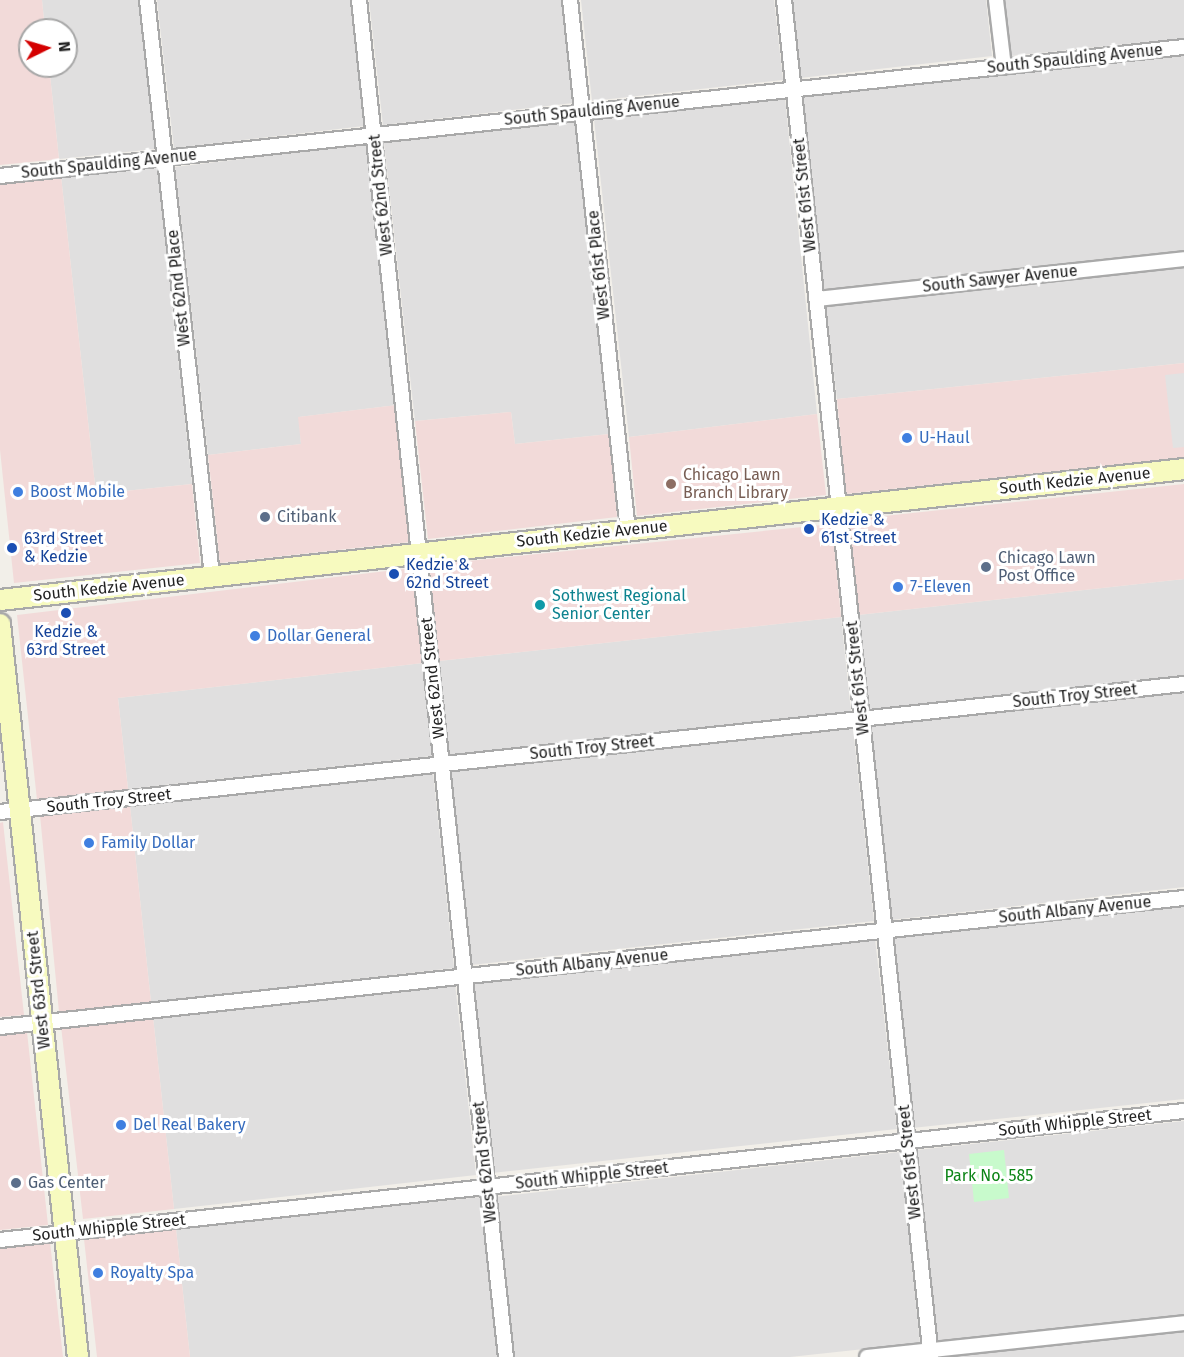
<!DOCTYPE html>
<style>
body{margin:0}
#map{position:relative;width:1184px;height:1357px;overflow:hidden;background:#f2efe9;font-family:"Fira Sans",sans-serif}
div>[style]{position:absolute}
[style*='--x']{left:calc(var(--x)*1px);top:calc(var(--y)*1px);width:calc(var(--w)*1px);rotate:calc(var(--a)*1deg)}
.residential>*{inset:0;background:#e0dfdf}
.commercial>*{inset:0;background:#f2dad9}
.park>*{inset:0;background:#c8facc}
.parking>*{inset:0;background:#e2e2e2}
.roads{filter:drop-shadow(2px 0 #a9a9a9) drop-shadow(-2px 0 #a9a9a9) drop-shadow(0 2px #a9a9a9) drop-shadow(0 -2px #a9a9a9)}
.minor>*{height:14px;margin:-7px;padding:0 7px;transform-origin:7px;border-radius:7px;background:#fff}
.secondary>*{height:20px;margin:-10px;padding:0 10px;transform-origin:10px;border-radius:10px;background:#f7fabf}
.dots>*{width:16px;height:16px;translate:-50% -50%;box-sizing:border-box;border:3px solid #fff;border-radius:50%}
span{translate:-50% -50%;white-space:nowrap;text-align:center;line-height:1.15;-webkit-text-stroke:6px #fff;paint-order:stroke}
.street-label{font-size:16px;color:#222}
.shop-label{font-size:16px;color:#366cbe}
.left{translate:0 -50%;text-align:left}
.education-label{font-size:16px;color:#785e54}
.service-label{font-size:16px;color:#4e5e75}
.transit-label{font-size:16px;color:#164399}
.culture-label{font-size:16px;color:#0d838f}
.park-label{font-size:16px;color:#0c8416}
.north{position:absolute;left:18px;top:18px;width:60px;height:60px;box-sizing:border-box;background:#fff;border:2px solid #a7a7a7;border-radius:50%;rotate:85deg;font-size:16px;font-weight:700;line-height:24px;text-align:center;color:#222}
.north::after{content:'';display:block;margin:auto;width:21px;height:27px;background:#d40000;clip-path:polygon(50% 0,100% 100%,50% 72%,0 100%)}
</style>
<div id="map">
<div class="residential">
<div style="clip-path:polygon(42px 0,139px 0,155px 149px,59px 159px,49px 66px,66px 66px,66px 30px,45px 30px)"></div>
<div style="clip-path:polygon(157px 0,351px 0,364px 126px,174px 148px)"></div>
<div style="clip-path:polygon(369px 0,562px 0,573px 103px,383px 125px)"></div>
<div style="clip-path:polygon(581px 0,774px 0,783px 80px,592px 101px)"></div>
<div style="clip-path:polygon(792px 0,986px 0,992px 56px,800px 78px)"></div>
<div style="clip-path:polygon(1004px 0,1184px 0,1184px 38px,1011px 56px)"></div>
<div style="clip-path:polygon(1184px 55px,1184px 250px,823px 289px,803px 96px)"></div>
<div style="clip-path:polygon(785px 98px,817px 414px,629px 437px,594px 119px)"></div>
<div style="clip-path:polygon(576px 122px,609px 434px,515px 444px,511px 412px,415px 421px,384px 143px)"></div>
<div style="clip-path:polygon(367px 144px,397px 405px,299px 417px,301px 444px,208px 455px,175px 167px)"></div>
<div style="clip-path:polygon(157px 166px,192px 484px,96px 494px,61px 176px)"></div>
<div style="clip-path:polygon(1184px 267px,1184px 363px,837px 399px,826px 307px)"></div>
<div style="clip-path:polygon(1184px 579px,1184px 675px,867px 710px,858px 615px)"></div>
<div style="clip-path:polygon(841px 617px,851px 712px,448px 755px,439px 661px)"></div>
<div style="clip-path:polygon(423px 663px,432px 756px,128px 789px,118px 698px)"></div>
<div style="clip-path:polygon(1184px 692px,1184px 887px,891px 920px,870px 726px)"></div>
<div style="clip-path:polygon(853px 728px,874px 921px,471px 965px,450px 770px)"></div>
<div style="clip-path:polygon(433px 773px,454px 968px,151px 1002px,130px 806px)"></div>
<div style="clip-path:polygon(1184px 905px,1184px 1099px,912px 1128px,892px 937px)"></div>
<div style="clip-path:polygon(875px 939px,897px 1129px,492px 1173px,472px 982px)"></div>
<div style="clip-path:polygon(455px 983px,476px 1175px,174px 1209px,153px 1017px)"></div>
<div style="clip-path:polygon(1184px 1121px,1184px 1315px,938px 1341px,917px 1150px)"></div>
<div style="clip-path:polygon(900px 1152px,920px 1343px,790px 1357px,512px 1357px,495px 1197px)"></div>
<div style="clip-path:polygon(480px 1197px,497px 1357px,190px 1357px,176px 1229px)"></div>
<div style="clip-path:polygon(1184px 1331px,1184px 1357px,940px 1357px,949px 1356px)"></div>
</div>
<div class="commercial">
<div style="clip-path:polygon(0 0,42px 0,45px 30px,30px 30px,30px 66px,49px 66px,59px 159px,0 165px)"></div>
<div style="clip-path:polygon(61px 176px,96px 494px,192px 484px,200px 563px,14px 583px,0 450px,0 182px)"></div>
<div style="clip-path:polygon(1184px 363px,1184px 457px,846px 494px,837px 399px)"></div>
<div style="clip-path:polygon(397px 405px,410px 542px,220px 563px,208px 455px,301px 444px,298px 417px)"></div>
<div style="clip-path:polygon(511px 412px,515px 444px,609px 434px,617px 517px,428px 539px,415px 421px)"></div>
<div style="clip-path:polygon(817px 414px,826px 495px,637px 516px,629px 437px)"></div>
<div style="clip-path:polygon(1184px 484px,1184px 579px,858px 615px,847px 520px)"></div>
<div style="clip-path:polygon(832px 524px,841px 617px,439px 661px,429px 565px)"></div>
<div style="clip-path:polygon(412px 568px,423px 663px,118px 698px,128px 789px,37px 800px,17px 615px)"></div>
<div style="clip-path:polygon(130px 806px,151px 1002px,59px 1012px,40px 815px)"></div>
<div style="clip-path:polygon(3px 822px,24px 1015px,0 1017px,0 823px)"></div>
<div style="clip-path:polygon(153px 1017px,174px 1209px,83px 1219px,61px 1026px)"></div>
<div style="clip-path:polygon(27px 1032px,48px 1225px,0 1230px,0 1035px)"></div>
<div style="clip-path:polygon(176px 1229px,190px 1357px,97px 1357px,84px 1239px)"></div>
<div style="clip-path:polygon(50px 1242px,63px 1357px,0 1357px,0 1247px)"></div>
</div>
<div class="park">
<div style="clip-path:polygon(1004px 1150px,1009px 1198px,974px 1202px,969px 1154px)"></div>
</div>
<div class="parking">
<div style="clip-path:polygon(1184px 373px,1184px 447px,1173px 448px,1165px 375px)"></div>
</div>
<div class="roads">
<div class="minor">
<div style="--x:147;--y:0;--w:580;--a:83.56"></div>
<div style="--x:359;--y:0;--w:1365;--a:83.82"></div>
<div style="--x:570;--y:0;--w:534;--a:83.77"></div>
<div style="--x:784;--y:0;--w:1365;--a:83.82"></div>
<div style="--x:996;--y:0;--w:67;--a:83.2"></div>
<div style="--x:0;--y:176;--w:1191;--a:-6.22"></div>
<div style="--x:817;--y:299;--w:369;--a:-6.2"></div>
<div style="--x:0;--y:812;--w:1191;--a:-6.17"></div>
<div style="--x:0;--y:1027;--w:1191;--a:-6.22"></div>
<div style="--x:0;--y:1240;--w:1191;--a:-6.22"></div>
<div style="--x:867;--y:1357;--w:319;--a:-6.1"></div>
</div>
<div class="secondary">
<div style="--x:0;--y:600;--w:1191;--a:-6.31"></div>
<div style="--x:0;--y:624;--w:737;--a:83.93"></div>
</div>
</div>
<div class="dots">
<div style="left:907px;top:438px;background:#3f7fe0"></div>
<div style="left:671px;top:484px;background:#8d6e63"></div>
<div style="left:18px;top:492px;background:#3f7fe0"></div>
<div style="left:265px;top:517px;background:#5c6f8a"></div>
<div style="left:809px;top:529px;background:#1a4fb4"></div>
<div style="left:12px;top:548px;background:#1a4fb4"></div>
<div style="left:986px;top:567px;background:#5c6f8a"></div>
<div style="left:394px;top:574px;background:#1a4fb4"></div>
<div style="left:898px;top:587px;background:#3f7fe0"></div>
<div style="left:540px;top:605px;background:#0f9aa8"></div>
<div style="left:66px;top:613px;background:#1a4fb4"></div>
<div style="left:255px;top:636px;background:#3f7fe0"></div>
<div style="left:89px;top:843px;background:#3f7fe0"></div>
<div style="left:121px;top:1125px;background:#3f7fe0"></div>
<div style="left:16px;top:1183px;background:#5c6f8a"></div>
<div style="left:98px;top:1273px;background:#3f7fe0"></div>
</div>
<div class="street-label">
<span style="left:1075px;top:59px;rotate:-6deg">South Spaulding Avenue</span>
<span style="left:592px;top:111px;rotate:-6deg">South Spaulding Avenue</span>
<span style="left:109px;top:164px;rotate:-6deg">South Spaulding Avenue</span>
<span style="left:381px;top:195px;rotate:-96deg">West 62nd Street</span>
<span style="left:805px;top:195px;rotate:-96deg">West 61st Street</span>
<span style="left:599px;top:265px;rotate:-96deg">West 61st Place</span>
<span style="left:1000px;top:279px;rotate:-6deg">South Sawyer Avenue</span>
<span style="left:179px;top:288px;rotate:-96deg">West 62nd Place</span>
<span style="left:1075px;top:481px;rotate:-6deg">South Kedzie Avenue</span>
<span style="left:592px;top:534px;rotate:-6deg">South Kedzie Avenue</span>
<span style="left:109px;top:588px;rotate:-6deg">South Kedzie Avenue</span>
<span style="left:433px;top:678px;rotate:-96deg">West 62nd Street</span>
<span style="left:858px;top:678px;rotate:-96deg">West 61st Street</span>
<span style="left:1075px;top:696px;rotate:-6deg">South Troy Street</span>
<span style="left:592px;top:748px;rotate:-6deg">South Troy Street</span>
<span style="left:109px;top:801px;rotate:-6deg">South Troy Street</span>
<span style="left:1075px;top:910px;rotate:-6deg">South Albany Avenue</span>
<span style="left:592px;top:963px;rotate:-6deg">South Albany Avenue</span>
<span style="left:39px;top:990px;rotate:-96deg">West 63rd Street</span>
<span style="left:1075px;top:1123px;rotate:-6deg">South Whipple Street</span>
<span style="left:485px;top:1162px;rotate:-96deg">West 62nd Street</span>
<span style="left:910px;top:1162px;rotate:-96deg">West 61st Street</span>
<span style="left:592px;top:1176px;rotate:-6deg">South Whipple Street</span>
<span style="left:109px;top:1228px;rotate:-6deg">South Whipple Street</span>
</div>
<div class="shop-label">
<span class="left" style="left:919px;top:438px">U-Haul</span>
<span class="left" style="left:30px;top:492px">Boost Mobile</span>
<span class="left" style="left:910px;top:587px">7-Eleven</span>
<span class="left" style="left:267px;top:636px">Dollar General</span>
<span class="left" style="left:101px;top:843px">Family Dollar</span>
<span class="left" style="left:133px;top:1125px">Del Real Bakery</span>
<span class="left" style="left:110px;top:1273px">Royalty Spa</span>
</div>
<div class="education-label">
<span class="left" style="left:683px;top:484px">Chicago Lawn<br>Branch Library</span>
</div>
<div class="service-label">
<span class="left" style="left:277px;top:517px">Citibank</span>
<span class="left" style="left:998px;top:567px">Chicago Lawn<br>Post Office</span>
<span class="left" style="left:28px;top:1183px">Gas Center</span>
</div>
<div class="transit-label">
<span class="left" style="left:821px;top:529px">Kedzie &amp;<br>61st Street</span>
<span class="left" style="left:24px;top:548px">63rd Street<br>&amp; Kedzie</span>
<span class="left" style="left:406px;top:574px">Kedzie &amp;<br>62nd Street</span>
<span style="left:66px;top:641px">Kedzie &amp;<br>63rd Street</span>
</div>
<div class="culture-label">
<span class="left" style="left:552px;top:605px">Sothwest Regional<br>Senior Center</span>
</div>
<div class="park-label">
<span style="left:989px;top:1176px">Park No. 585</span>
</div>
<div class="north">N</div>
</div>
